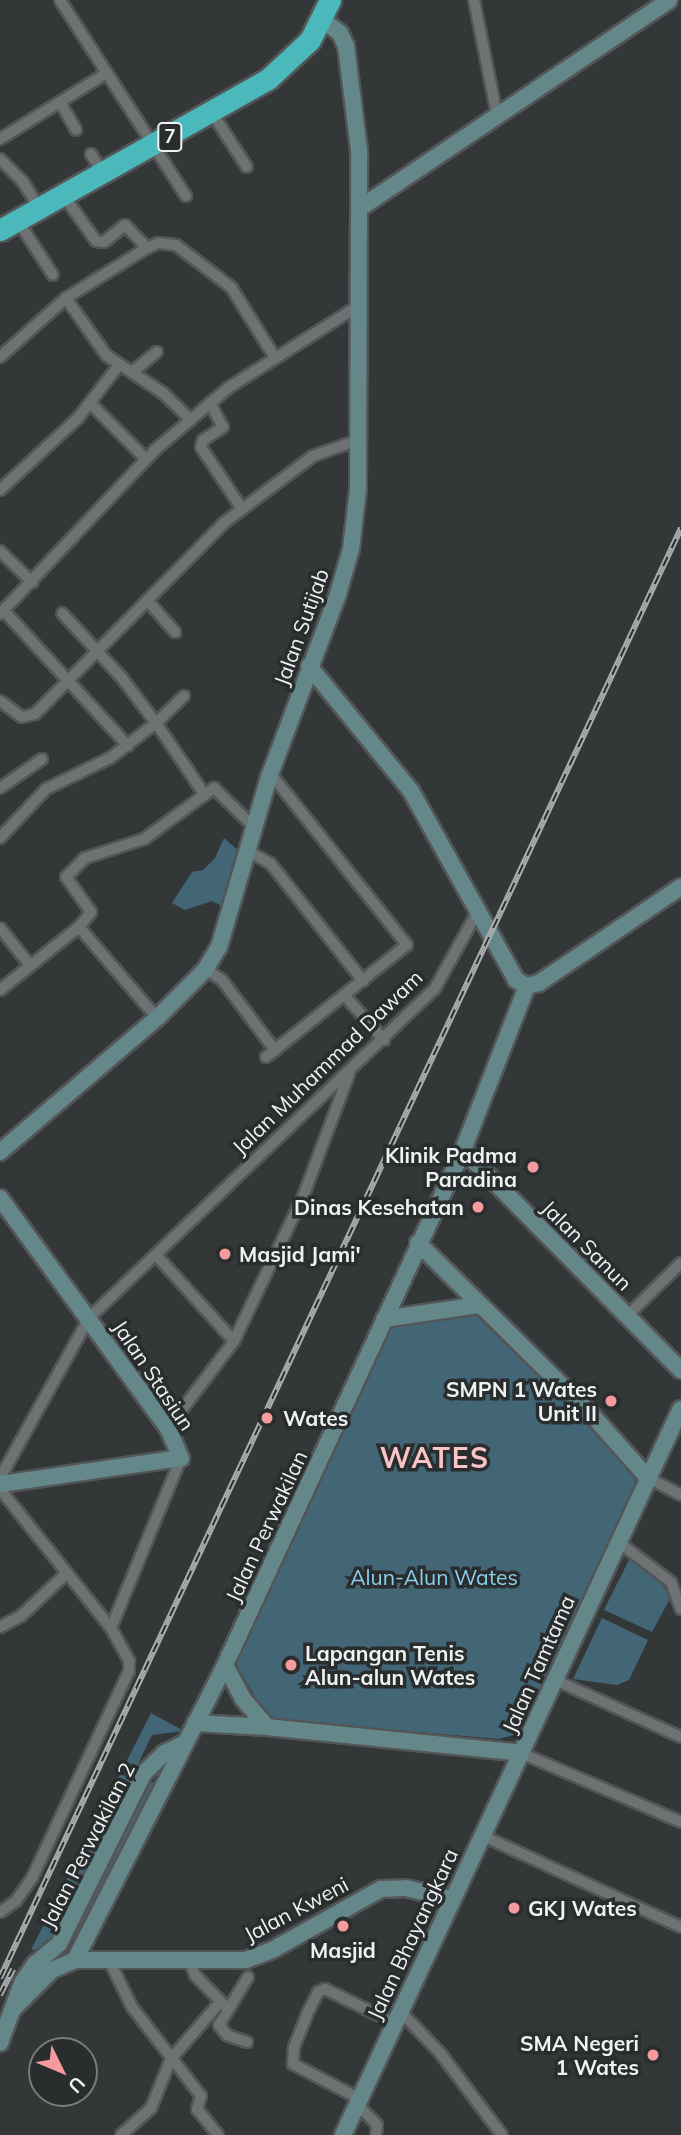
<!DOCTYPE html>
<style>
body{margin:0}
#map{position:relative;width:681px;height:2135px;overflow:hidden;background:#343738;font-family:Mulish,sans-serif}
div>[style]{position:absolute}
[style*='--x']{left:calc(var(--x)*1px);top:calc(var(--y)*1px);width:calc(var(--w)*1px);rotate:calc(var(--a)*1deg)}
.green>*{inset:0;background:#436676}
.roads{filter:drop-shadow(2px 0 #535557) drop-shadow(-2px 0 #535557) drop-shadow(0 2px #535557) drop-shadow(0 -2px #535557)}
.street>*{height:10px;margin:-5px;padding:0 5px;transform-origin:5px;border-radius:5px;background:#6e7273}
.secondary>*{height:16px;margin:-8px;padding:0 8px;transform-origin:8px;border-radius:8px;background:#648789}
.highway>*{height:21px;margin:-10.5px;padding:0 10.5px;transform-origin:10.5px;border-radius:10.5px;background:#4bb9bb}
.rail>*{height:6px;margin-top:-3px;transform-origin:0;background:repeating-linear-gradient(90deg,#2a2d2e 0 10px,#aaadae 0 20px);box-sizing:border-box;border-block:2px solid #aaadae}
.dots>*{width:19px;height:19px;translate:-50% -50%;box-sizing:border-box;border:4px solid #2a2d2e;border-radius:50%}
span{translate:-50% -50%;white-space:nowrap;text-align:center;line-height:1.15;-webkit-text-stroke:7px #2a2d2e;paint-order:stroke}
.shield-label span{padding:2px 5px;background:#2a2d2e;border:2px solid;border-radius:5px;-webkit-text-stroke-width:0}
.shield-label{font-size:19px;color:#eff1f2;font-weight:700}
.street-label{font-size:21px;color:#eff1f2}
.poi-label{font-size:21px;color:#eff1f2;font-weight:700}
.right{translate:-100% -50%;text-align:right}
.left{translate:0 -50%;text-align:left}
.park-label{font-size:21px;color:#8ad0ef}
.district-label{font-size:28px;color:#fac5c6;font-weight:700;letter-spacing:2px}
.north{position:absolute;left:28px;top:2037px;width:70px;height:70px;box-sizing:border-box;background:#2a2d2e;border:2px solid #797b7c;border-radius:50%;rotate:133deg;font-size:19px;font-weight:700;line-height:28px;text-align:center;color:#eff1f2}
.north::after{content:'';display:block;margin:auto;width:24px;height:32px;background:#f59b9e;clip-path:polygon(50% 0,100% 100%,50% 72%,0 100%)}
</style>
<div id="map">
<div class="green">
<div style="clip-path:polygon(224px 838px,240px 852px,226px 908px,212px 901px,185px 910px,172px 903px,192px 872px,203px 870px,215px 858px)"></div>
<div style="clip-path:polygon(472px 1312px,632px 1464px,636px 1486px,526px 1722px,514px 1735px,499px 1739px,268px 1719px,235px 1662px,391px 1327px)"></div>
<div style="clip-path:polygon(632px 1554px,654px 1573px,671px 1597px,652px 1632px,604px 1610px)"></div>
<div style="clip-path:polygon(602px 1618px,648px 1640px,629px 1680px,617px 1685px,573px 1679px)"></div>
<div style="clip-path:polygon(151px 1713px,184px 1731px,152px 1735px,49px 1948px,31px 1950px)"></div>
<div style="clip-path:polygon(154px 1782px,157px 1790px,75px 1943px,72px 1935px,145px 1783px)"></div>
</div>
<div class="roads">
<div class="street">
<div style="--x:60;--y:0;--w:233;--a:57.3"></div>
<div style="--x:474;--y:0;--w:117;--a:78.7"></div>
<div style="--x:60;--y:102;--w:32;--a:60"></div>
<div style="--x:212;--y:113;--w:64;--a:57.1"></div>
<div style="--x:0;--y:139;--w:126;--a:-31.7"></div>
<div style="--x:91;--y:154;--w:25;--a:58"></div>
<div style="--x:0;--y:159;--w:33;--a:45"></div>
<div style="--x:23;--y:182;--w:32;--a:58"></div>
<div style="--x:64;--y:196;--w:55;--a:54.6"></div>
<div style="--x:96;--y:241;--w:8;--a:7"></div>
<div style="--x:104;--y:242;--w:27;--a:-39"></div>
<div style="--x:125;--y:225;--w:32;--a:46"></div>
<div style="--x:18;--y:221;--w:64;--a:57.1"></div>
<div style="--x:0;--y:357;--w:89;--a:-41.8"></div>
<div style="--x:132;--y:372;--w:32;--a:-39"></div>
<div style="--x:90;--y:403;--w:79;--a:45"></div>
<div style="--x:210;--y:403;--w:27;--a:62"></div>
<div style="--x:223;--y:427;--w:24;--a:147"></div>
<div style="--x:203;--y:440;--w:7;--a:106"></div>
<div style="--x:201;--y:447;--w:74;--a:56.5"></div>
<div style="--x:191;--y:420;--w:39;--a:-136"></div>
<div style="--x:163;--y:393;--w:67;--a:-146.5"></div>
<div style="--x:107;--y:356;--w:71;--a:-125.3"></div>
<div style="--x:66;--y:298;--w:95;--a:-31.7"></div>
<div style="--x:147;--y:248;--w:13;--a:-23"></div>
<div style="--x:159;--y:243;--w:17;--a:7"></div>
<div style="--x:176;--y:245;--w:69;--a:37.4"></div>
<div style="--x:231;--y:287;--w:81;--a:58.1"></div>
<div style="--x:0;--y:490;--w:106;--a:-42.7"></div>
<div style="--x:78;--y:418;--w:67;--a:-52.3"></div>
<div style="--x:0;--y:551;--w:45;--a:44.1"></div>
<div style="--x:147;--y:600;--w:43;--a:48.8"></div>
<div style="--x:4;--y:611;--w:183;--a:47.4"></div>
<div style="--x:0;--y:614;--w:226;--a:-46.6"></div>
<div style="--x:155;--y:450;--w:96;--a:-40.3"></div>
<div style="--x:228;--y:388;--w:154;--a:-32.2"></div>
<div style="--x:184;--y:696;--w:39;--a:136"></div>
<div style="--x:156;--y:723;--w:87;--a:55.8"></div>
<div style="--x:0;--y:701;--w:27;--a:36"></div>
<div style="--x:22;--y:717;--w:13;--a:-13"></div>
<div style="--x:35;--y:714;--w:270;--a:-45.3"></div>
<div style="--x:225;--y:522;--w:110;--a:-36.9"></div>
<div style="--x:313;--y:456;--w:48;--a:-19.6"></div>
<div style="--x:0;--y:788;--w:51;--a:-34.6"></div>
<div style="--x:0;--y:838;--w:67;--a:-46.8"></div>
<div style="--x:46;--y:789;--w:71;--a:-25.8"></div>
<div style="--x:110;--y:758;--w:58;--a:-37.3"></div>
<div style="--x:156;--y:723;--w:56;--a:-127.1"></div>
<div style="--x:122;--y:678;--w:88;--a:-132.7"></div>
<div style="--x:248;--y:851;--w:26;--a:29"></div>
<div style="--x:271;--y:864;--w:149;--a:51.8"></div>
<div style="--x:79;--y:927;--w:19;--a:-51"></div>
<div style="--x:91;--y:912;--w:43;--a:-125.5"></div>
<div style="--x:66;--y:877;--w:27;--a:-45"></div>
<div style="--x:85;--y:858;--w:62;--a:-17.9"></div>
<div style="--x:144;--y:839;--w:87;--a:-36.1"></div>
<div style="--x:214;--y:788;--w:56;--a:44.3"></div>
<div style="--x:0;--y:928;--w:48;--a:51"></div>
<div style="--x:205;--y:969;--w:20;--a:33"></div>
<div style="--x:222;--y:980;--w:88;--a:52.9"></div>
<div style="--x:0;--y:990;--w:101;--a:-38.6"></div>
<div style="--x:79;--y:927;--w:120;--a:49.4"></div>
<div style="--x:345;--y:996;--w:59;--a:48.4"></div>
<div style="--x:266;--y:1057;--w:180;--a:-38.5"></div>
<div style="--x:407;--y:945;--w:220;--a:-128.5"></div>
<div style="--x:156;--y:1255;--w:116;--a:47.8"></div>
<div style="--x:628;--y:1315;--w:74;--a:-44.5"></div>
<div style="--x:168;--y:1428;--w:109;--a:-52.8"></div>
<div style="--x:234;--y:1341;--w:163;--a:-64.5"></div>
<div style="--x:304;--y:1194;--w:128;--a:-69.4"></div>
<div style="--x:647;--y:1477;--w:38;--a:28"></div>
<div style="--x:0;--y:1478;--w:183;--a:-60.9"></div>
<div style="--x:89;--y:1318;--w:476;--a:-43.6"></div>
<div style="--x:434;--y:990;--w:93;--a:-60.9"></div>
<div style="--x:0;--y:1489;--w:178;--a:51.4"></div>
<div style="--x:111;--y:1628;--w:38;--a:61"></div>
<div style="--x:129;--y:1661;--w:10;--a:90"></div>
<div style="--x:129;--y:1671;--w:229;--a:115.1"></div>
<div style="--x:32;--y:1878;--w:28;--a:125"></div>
<div style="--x:16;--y:1901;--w:19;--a:145"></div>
<div style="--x:617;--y:1541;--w:68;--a:37.2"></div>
<div style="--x:671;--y:1582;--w:29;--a:70"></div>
<div style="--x:0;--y:1627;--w:24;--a:-28"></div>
<div style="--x:21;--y:1616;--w:63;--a:-43.1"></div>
<div style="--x:111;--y:1628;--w:184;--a:-67.6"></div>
<div style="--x:553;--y:1679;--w:141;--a:24.4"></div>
<div style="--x:521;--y:1753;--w:174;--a:23.3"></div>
<div style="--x:481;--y:1835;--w:220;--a:24.7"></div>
<div style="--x:110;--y:1962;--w:50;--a:63.9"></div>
<div style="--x:132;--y:2007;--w:113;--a:52.2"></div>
<div style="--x:201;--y:2096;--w:14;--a:107"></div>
<div style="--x:197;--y:2109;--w:33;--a:51"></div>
<div style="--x:190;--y:1962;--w:14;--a:69"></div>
<div style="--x:195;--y:1975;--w:43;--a:45.9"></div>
<div style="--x:399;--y:2010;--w:61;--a:46.3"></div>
<div style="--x:441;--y:2054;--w:101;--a:53"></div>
<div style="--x:247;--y:2042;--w:21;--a:-161"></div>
<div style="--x:227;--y:2035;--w:13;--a:-129"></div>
<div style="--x:219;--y:2025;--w:56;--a:-58.9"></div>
<div style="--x:360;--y:2099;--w:76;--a:-152.4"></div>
<div style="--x:293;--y:2064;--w:17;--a:-87"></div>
<div style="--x:294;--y:2047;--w:35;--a:-68"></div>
<div style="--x:307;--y:2014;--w:25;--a:-63"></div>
<div style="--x:318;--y:1992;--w:8;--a:-23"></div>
<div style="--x:325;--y:1989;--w:77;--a:26.2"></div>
<div style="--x:357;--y:2104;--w:29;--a:46"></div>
<div style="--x:377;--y:2125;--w:10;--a:96"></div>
<div style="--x:121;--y:2135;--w:40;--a:-42"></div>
<div style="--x:151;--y:2108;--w:53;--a:-67.8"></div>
<div style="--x:171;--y:2059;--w:75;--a:-49.3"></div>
</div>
<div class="secondary">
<div style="--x:360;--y:208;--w:372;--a:-33.9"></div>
<div style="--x:309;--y:666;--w:161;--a:50.8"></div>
<div style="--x:411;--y:791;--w:216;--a:60.9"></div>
<div style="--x:516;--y:980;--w:13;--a:29"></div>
<div style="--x:527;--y:986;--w:12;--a:-14"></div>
<div style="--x:539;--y:983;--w:171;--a:-34.1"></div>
<div style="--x:463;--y:1150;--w:310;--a:45.3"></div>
<div style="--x:0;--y:1152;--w:206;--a:-40.5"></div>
<div style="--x:157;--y:1018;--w:68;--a:-45"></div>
<div style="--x:205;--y:970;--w:27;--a:-59"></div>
<div style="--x:219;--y:947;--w:177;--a:-73.6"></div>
<div style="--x:269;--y:777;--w:196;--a:-69.3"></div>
<div style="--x:338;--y:594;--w:47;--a:-73.9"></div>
<div style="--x:351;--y:549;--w:60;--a:-83.3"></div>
<div style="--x:358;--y:489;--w:339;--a:-89.8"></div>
<div style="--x:359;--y:150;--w:105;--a:-97.1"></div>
<div style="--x:346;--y:46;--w:14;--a:-115"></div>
<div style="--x:340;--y:33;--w:22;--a:-144"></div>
<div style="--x:0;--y:1198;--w:285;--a:53.9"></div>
<div style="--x:168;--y:1428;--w:33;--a:67"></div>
<div style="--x:181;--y:1458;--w:183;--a:171.8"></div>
<div style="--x:418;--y:1243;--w:245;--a:44.7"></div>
<div style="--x:592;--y:1415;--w:83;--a:48.4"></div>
<div style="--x:384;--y:1319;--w:96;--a:-8.4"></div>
<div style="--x:225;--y:1665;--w:38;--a:62"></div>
<div style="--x:243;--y:1699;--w:37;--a:49"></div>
<div style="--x:267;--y:1727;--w:255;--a:5.8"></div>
<div style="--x:521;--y:1753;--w:379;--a:-65.1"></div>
<div style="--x:195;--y:1723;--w:72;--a:3.2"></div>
<div style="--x:75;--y:1960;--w:331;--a:-63"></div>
<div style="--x:225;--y:1665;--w:567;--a:-65.2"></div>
<div style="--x:463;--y:1150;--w:176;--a:-68.7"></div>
<div style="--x:13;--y:2009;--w:55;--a:-45"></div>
<div style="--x:52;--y:1970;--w:25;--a:-23"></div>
<div style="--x:75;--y:1960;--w:171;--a:0"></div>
<div style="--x:246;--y:1960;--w:30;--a:-21"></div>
<div style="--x:274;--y:1949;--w:123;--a:-29.3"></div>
<div style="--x:381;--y:1889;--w:25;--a:-2"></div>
<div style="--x:406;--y:1888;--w:45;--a:14"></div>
<div style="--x:0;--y:2043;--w:64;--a:-69.9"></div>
<div style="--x:22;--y:1983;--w:23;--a:-56"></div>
<div style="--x:35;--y:1964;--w:31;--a:-40"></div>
<div style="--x:59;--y:1944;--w:191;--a:-63.6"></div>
<div style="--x:144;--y:1773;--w:29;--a:-44"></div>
<div style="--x:165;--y:1753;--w:22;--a:-27"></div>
<div style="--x:343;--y:2135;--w:421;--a:-65"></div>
</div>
<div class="highway">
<div style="--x:0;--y:230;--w:308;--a:-29.4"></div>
<div style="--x:268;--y:79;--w:57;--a:-42.9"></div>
<div style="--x:310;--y:40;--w:45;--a:-63.4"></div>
</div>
</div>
<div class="rail">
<div style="--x:0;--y:1978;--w:1602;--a:-64.84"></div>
<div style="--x:0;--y:1995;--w:29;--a:-63"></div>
</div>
<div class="dots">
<div style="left:533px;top:1167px;background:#f59b9e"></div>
<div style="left:478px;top:1207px;background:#f59b9e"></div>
<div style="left:225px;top:1254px;background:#f59b9e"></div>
<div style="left:611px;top:1401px;background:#f59b9e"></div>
<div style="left:267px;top:1418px;background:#f59b9e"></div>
<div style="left:291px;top:1665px;background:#f59b9e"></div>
<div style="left:514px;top:1908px;background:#f59b9e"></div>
<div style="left:343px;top:1926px;background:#f59b9e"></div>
<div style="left:653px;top:2055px;background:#f59b9e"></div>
</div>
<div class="shield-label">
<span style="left:170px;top:137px">7</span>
</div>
<div class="street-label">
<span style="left:301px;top:627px;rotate:-70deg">Jalan Sutijab</span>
<span style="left:327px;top:1062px;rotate:-44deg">Jalan Muhammad Dawam</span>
<span style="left:587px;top:1245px;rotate:45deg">Jalan Sanun</span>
<span style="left:154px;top:1375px;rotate:56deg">Jalan Stasiun</span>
<span style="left:266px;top:1526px;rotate:-65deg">Jalan Perwakilan</span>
<span style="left:538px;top:1664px;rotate:-66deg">Jalan Tamtama</span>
<span style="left:87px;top:1845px;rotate:-63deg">Jalan Perwakilan 2</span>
<span style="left:296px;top:1909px;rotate:-28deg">Jalan Kweni</span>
<span style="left:412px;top:1934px;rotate:-65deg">Jalan Bhayangkara</span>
</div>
<div class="poi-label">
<span class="right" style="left:517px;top:1167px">Klinik Padma<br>Paradina</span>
<span class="right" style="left:464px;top:1207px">Dinas Kesehatan</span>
<span class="left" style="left:239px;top:1254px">Masjid Jami'</span>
<span class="right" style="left:597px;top:1401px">SMPN 1 Wates<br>Unit II</span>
<span class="left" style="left:283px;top:1418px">Wates</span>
<span class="left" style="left:305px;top:1665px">Lapangan Tenis<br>Alun-alun Wates</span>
<span class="left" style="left:528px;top:1908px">GKJ Wates</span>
<span style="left:343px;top:1950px">Masjid</span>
<span class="right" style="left:639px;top:2055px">SMA Negeri<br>1 Wates</span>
</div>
<div class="park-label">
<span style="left:434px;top:1577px">Alun-Alun Wates</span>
</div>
<div class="district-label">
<span style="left:435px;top:1458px">WATES</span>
</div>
<div class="north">U</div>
</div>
